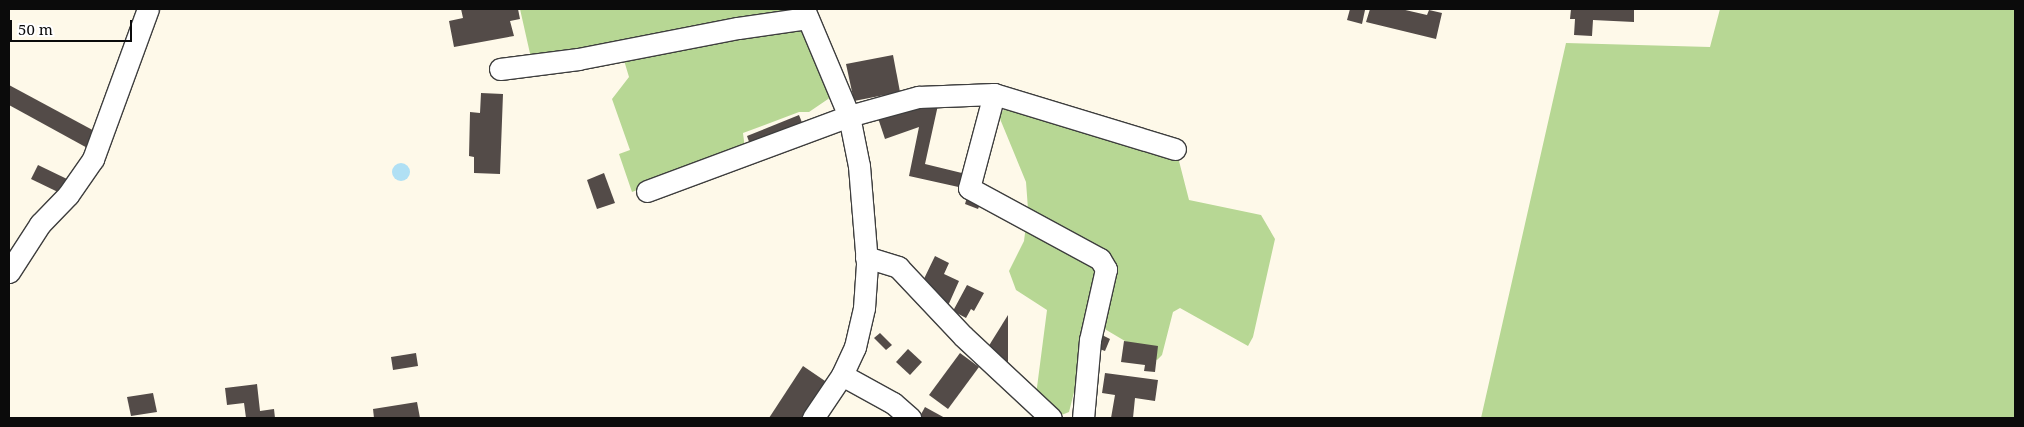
<!DOCTYPE html>
<style>
body{margin:0}
#map{position:relative;width:2024px;height:427px;overflow:hidden;background:#fef9e9;font-family:"Noto Serif",serif}
div>[style]{position:absolute}
[style*='--x']{left:calc(var(--x)*1px);top:calc(var(--y)*1px);width:calc(var(--w)*1px);rotate:calc(var(--a)*1deg)}
.forest>*{inset:0;background:#b7d794}
.water>*{inset:0;background:#b0e0f4}
.round{border-radius:50%}
.building>*{inset:0;background:#534b48}
.roads{filter:drop-shadow(1px 0 #3e3e3e) drop-shadow(-1px 0 #3e3e3e) drop-shadow(0 1px #3e3e3e) drop-shadow(0 -1px #3e3e3e)}
.minor>*{height:21px;margin:-10.5px;padding:0 10.5px;transform-origin:10.5px;border-radius:10.5px;background:#fff}
span{translate:-50% -50%;white-space:nowrap;text-align:center;line-height:1.15;-webkit-text-stroke:5px #fff;paint-order:stroke}
.frame{position:absolute;inset:0;border:10px solid #0b0b0b;pointer-events:none}
.scale{position:absolute;left:10px;top:20px;width:122px;height:22px;box-sizing:border-box;border:2px solid #0b0b0b;border-top:0;padding-left:6px;font-size:15px;line-height:18px;white-space:nowrap;color:#0b0b0b;-webkit-text-stroke:4px #fff;paint-order:stroke}
</style>
<div id="map">
<div class="forest">
<div style="clip-path:polygon(520px 9px,799px 9px,834px 95px,809px 112px,799px 112px,743px 133px,745px 149px,632px 192px,619px 154px,630px 150px,612px 99px,629px 77px,620px 47px,531px 58px)"></div>
<div style="clip-path:polygon(1720px 9px,2015px 9px,2015px 418px,1481px 418px,1566px 43px,1710px 47px)"></div>
<div style="clip-path:polygon(1010px 106px,1179px 161px,1189px 200px,1261px 215px,1275px 239px,1253px 337px,1248px 346px,1180px 308px,1173px 312px,1162px 355px,1157px 360px,1103px 328px,1089px 333px,1069px 412px,1059px 416px,1036px 395px,1047px 310px,1016px 290px,1009px 271px,1024px 241px,1028px 209px,1026px 182px,998px 114px)"></div>
</div>
<div class="water">
<div class="round" style="left:392px;top:163px;width:18px;height:18px"></div>
</div>
<div class="building">
<div style="clip-path:polygon(461px 9px,518px 9px,520px 19px,510px 21px,514px 36px,454px 47px,449px 21px,463px 18px)"></div>
<div style="clip-path:polygon(1350px 9px,1365px 10px,1362px 24px,1347px 20px)"></div>
<div style="clip-path:polygon(1370px 9px,1401px 9px,1427px 15px,1429px 10px,1442px 13px,1436px 39px,1366px 22px)"></div>
<div style="clip-path:polygon(1571px 9px,1634px 9px,1634px 22px,1593px 20px,1592px 36px,1574px 35px,1575px 19px,1570px 19px)"></div>
<div style="clip-path:polygon(893px 55px,900px 92px,854px 101px,846px 64px)"></div>
<div style="clip-path:polygon(9px 85px,100px 134px,91px 150px,9px 105px)"></div>
<div style="clip-path:polygon(481px 93px,503px 94px,500px 174px,474px 173px,474px 157px,469px 156px,470px 112px,480px 113px)"></div>
<div style="clip-path:polygon(925px 102px,938px 105px,925px 164px,966px 174px,963px 188px,909px 176px,919px 127px,885px 139px,877px 115px)"></div>
<div style="clip-path:polygon(799px 115px,805px 130px,752px 150px,747px 136px)"></div>
<div style="clip-path:polygon(38px 165px,67px 179px,60px 193px,31px 179px)"></div>
<div style="clip-path:polygon(604px 173px,615px 203px,597px 209px,587px 180px)"></div>
<div style="clip-path:polygon(968px 194px,982px 200px,978px 209px,965px 204px)"></div>
<div style="clip-path:polygon(935px 256px,949px 263px,944px 274px,959px 281px,947px 308px,921px 285px)"></div>
<div style="clip-path:polygon(967px 285px,984px 293px,974px 311px,971px 309px,966px 318px,953px 311px)"></div>
<div style="clip-path:polygon(1008px 315px,1008px 369px,985px 352px)"></div>
<div style="clip-path:polygon(880px 333px,892px 345px,886px 350px,874px 338px)"></div>
<div style="clip-path:polygon(1100px 334px,1110px 339px,1105px 351px,1094px 347px)"></div>
<div style="clip-path:polygon(1124px 341px,1158px 346px,1155px 372px,1144px 371px,1145px 365px,1121px 362px)"></div>
<div style="clip-path:polygon(908px 349px,922px 362px,910px 375px,896px 362px)"></div>
<div style="clip-path:polygon(416px 353px,418px 366px,393px 370px,391px 357px)"></div>
<div style="clip-path:polygon(960px 353px,979px 367px,948px 409px,929px 395px)"></div>
<div style="clip-path:polygon(803px 366px,828px 383px,805px 418px,769px 418px)"></div>
<div style="clip-path:polygon(1105px 373px,1158px 380px,1155px 401px,1135px 398px,1133px 418px,1111px 418px,1115px 395px,1102px 393px)"></div>
<div style="clip-path:polygon(257px 384px,260px 411px,274px 409px,275px 418px,246px 418px,244px 403px,227px 405px,225px 388px)"></div>
<div style="clip-path:polygon(153px 393px,157px 412px,131px 416px,127px 397px)"></div>
<div style="clip-path:polygon(417px 402px,420px 418px,374px 418px,373px 409px)"></div>
<div style="clip-path:polygon(925px 407px,945px 418px,919px 418px)"></div>
</div>
<div class="roads">
<div class="minor">
<div style="--x:804;--y:9;--w:116;--a:67.2"></div>
<div style="--x:849;--y:116;--w:51;--a:78.7"></div>
<div style="--x:859;--y:166;--w:98;--a:85.3"></div>
<div style="--x:867;--y:264;--w:44;--a:93.9"></div>
<div style="--x:864;--y:308;--w:40;--a:103"></div>
<div style="--x:855;--y:347;--w:31;--a:115"></div>
<div style="--x:842;--y:375;--w:52;--a:124"></div>
<div style="--x:500;--y:69;--w:79;--a:-7.3"></div>
<div style="--x:578;--y:59;--w:163;--a:-11"></div>
<div style="--x:738;--y:28;--w:70;--a:-8.2"></div>
<div style="--x:994;--y:94;--w:97;--a:104.9"></div>
<div style="--x:969;--y:188;--w:149;--a:28.5"></div>
<div style="--x:1100;--y:259;--w:12;--a:59"></div>
<div style="--x:1106;--y:269;--w:73;--a:102.7"></div>
<div style="--x:1090;--y:340;--w:78;--a:95.1"></div>
<div style="--x:647;--y:191;--w:215;--a:-20.4"></div>
<div style="--x:849;--y:116;--w:72;--a:-15.4"></div>
<div style="--x:918;--y:97;--w:76;--a:-2.3"></div>
<div style="--x:994;--y:94;--w:189;--a:16.9"></div>
<div style="--x:866;--y:257;--w:34;--a:17"></div>
<div style="--x:898;--y:267;--w:95;--a:46.7"></div>
<div style="--x:963;--y:336;--w:120;--a:43"></div>
<div style="--x:9;--y:272;--w:57;--a:-57.1"></div>
<div style="--x:40;--y:224;--w:40;--a:-46"></div>
<div style="--x:68;--y:195;--w:44;--a:-55.2"></div>
<div style="--x:93;--y:159;--w:160;--a:-69.9"></div>
<div style="--x:842;--y:375;--w:58;--a:28.8"></div>
<div style="--x:893;--y:403;--w:23;--a:41"></div>
</div>
</div>
<div class="frame"></div>
<div class="scale">50 m</div>
</div>
